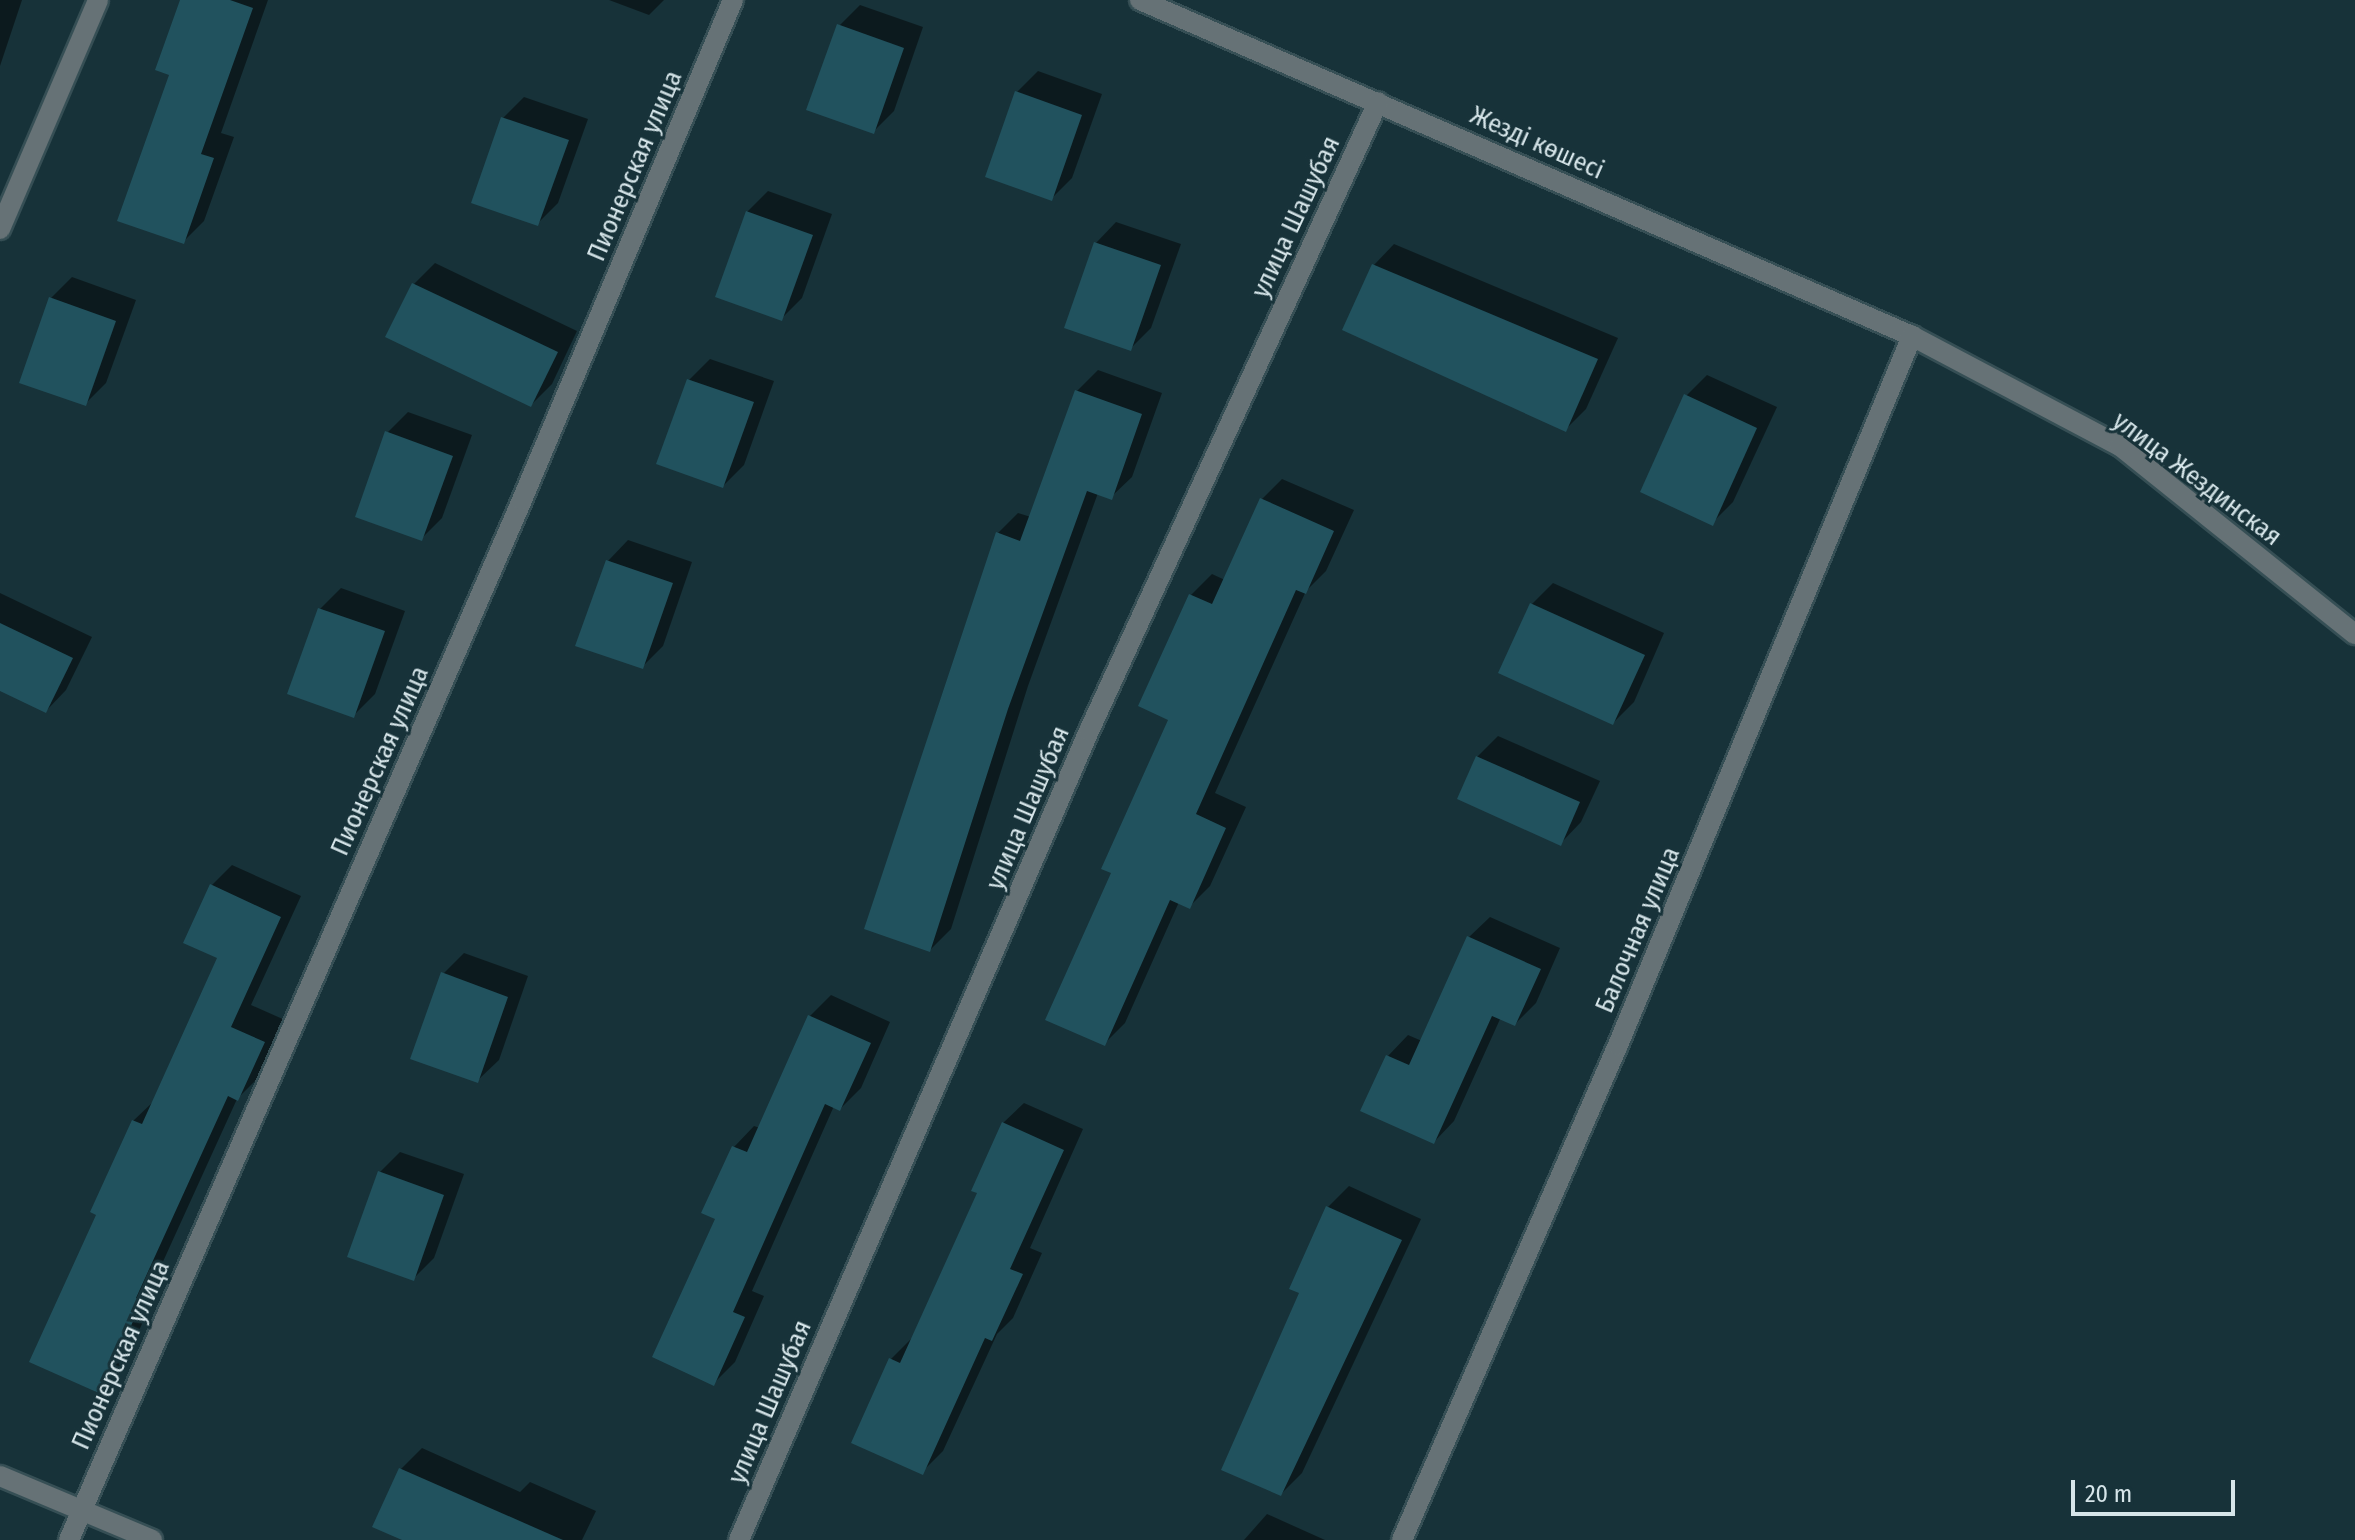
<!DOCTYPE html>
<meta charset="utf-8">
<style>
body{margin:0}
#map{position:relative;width:2355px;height:1540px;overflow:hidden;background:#173239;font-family:"Fira Sans Condensed",sans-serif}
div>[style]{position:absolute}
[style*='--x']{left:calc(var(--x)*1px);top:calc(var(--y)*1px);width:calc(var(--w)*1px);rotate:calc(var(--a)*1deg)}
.shadow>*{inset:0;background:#0007}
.building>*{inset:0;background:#21525e}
.roads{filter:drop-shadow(2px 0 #364f55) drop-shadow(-2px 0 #364f55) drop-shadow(0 2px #364f55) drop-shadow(0 -2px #364f55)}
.minor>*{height:20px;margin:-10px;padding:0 10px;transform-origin:10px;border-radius:10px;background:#667276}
span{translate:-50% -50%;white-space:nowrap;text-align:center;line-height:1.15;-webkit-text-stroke:6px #173239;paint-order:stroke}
.street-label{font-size:26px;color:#d6e5e9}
.scale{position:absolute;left:2071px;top:1480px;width:164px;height:36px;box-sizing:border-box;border:4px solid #d6e5e9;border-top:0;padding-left:10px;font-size:24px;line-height:28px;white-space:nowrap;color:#d6e5e9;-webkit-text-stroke:6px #173239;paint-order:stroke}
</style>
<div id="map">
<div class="shadow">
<div style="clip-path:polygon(0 0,22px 0,0 66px)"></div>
<div style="clip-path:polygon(182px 0,268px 0,221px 133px,234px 137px,204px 221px,183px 242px,171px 74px)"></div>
<div style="clip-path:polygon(609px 0,664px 0,649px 15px)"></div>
<div style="clip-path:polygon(860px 5px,923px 27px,894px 111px,873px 132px,839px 26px)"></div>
<div style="clip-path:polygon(1038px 71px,1102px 94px,1072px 178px,1051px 199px,1017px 92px)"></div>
<div style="clip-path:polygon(524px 97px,588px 119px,558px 203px,537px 224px,503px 118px)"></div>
<div style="clip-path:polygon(768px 191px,832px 214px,802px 298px,781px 319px,747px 212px)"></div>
<div style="clip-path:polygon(1116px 222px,1181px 244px,1151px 328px,1130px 349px,1096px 243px)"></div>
<div style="clip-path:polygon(1394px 244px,1618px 338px,1586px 409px,1565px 430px,1374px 265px)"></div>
<div style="clip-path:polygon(435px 263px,577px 331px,552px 384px,531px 405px,414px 284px)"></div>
<div style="clip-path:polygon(72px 277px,136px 300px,106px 383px,85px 404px,22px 381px,51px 298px)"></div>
<div style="clip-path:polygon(710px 359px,774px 381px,744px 465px,723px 486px,659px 463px,689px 380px)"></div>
<div style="clip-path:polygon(1098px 370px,1162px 393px,1132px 477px,1111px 497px,1098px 493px,1028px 686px,951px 929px,930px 950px,997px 534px,1018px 513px,1031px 517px,1077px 391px)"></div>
<div style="clip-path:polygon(1707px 375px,1777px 407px,1733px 502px,1712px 523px,1686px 396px)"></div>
<div style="clip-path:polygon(408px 412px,472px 435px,442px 518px,421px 539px,387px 433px)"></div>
<div style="clip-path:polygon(1282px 479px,1354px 510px,1326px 571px,1306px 591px,1215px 793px,1246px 807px,1210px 886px,1189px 907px,1179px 902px,1125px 1023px,1104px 1044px,1114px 872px,1171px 719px,1141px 705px,1191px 595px,1212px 574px,1225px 580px,1261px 500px)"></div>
<div style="clip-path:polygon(628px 540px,692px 562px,663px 646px,642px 667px,608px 561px)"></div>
<div style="clip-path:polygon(1553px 583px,1664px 633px,1634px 702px,1613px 723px,1532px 604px)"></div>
<div style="clip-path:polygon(341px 588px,405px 611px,375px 694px,354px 715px,320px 609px)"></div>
<div style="clip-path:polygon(0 593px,92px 637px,66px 690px,46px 711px,0 689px)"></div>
<div style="clip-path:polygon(1498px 736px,1600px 781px,1581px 822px,1561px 843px,1477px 757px)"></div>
<div style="clip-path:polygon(232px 865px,301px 896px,251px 1005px,285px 1020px,259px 1077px,237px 1099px,156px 1277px,162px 1280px,121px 1370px,100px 1391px,99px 1214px,133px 1121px,155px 1100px,220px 957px,211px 886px)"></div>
<div style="clip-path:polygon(1490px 917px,1560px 948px,1536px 1003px,1515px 1024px,1501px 1017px,1454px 1121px,1434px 1142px,1388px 1056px,1408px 1035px,1422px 1041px,1469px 937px)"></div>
<div style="clip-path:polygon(464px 953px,528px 976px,499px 1060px,478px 1080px,443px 974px)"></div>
<div style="clip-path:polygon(831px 995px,890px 1022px,861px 1088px,840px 1109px,834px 1106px,752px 1291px,764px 1296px,735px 1362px,714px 1383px,718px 1218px,734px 1147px,754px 1126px,760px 1128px,810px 1016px)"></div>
<div style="clip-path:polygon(1024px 1103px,1083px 1129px,1030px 1248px,1042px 1253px,1013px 1318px,997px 1334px,943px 1451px,922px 1472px,891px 1359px,912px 1338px,979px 1192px,1003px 1123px)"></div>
<div style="clip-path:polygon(400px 1152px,464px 1174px,434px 1258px,413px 1279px,379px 1173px)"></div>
<div style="clip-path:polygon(1349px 1186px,1421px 1219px,1302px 1473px,1281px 1494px,1302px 1292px,1328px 1207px)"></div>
<div style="clip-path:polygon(422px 1448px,520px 1492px,530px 1482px,596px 1511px,582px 1540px,407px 1540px,401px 1469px)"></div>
<div style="clip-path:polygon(1267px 1514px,1325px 1540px,1244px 1540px)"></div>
</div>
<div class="building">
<div style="clip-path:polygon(180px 0,230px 0,253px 8px,201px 154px,214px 158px,184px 244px,117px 221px,169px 75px,155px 70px)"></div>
<div style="clip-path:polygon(837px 24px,904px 48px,874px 134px,806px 110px)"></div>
<div style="clip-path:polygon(1015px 91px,1082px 115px,1052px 201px,985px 177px)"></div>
<div style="clip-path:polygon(501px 117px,569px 140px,538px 226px,471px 203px)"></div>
<div style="clip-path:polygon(746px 211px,813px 235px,782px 321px,715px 297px)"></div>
<div style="clip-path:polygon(1094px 242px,1161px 265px,1131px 351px,1064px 328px)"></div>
<div style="clip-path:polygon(1372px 264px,1598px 359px,1566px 432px,1342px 330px)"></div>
<div style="clip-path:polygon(412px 283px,558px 352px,531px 407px,385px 337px)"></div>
<div style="clip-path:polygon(49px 297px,116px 321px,86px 406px,19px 383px)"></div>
<div style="clip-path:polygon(687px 379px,754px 402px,723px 488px,656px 464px)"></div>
<div style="clip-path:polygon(1075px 390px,1142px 414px,1112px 500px,1087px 491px,1008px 709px,930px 952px,864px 929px,996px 532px,1020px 541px)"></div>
<div style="clip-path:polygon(1684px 394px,1757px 428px,1713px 526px,1640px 492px)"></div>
<div style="clip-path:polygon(385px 431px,453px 456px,422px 541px,355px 517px)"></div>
<div style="clip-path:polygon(1260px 498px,1334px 531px,1306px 594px,1296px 590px,1196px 814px,1226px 828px,1190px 909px,1170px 900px,1105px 1046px,1045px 1020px,1111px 873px,1101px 869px,1168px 720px,1138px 706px,1189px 594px,1212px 604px)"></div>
<div style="clip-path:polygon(606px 560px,673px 583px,643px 669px,575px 646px)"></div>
<div style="clip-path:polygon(1530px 603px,1645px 655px,1613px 725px,1498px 673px)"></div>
<div style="clip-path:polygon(318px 608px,385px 631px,354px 718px,287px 694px)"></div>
<div style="clip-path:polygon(0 623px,73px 658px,46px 713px,0 691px)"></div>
<div style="clip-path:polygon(1476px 756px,1580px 802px,1561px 846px,1457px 799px)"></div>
<div style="clip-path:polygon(210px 884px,281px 917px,231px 1027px,265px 1042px,238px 1101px,228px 1096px,136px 1298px,142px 1301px,101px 1394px,29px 1362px,96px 1215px,90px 1212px,132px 1120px,142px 1124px,217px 958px,183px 943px)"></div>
<div style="clip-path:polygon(1467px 936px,1541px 969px,1515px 1026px,1492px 1016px,1434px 1144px,1360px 1111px,1386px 1055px,1409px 1065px)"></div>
<div style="clip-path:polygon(441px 972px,508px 997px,478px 1083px,410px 1059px)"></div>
<div style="clip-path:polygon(808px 1015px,871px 1043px,840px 1111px,825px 1104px,733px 1312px,745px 1317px,714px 1386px,652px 1357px,715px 1219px,701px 1213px,732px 1146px,747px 1152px)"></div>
<div style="clip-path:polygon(1002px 1122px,1064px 1150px,1010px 1269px,1023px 1274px,992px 1341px,985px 1338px,923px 1475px,851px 1443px,889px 1358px,900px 1363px,977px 1193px,971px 1191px)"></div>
<div style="clip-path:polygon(378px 1171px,444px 1195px,414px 1281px,347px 1257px)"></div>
<div style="clip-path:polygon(1326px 1206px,1402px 1240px,1281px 1496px,1221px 1470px,1299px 1293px,1289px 1289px)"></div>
<div style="clip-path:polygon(399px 1468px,563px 1540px,402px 1540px,372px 1527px)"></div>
</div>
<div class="roads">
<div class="minor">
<div style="--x:1140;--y:0;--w:842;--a:23.52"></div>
<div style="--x:1912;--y:336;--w:235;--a:27.9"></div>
<div style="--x:2120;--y:446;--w:301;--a:38.7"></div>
<div style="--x:0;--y:229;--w:249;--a:-66.8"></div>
<div style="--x:0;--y:1476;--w:165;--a:22.8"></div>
<div style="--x:69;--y:1540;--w:1134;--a:-66.46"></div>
<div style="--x:522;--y:500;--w:543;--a:-67.12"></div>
<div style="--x:739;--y:1540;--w:881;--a:-66.61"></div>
<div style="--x:1089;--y:731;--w:692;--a:-65.32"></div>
<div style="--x:1402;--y:1540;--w:540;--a:-66.43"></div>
<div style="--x:1618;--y:1045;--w:768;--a:-67.48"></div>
</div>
</div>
<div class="street-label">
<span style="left:1537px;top:143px;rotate:24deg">Жезді көшесі</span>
<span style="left:635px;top:166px;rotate:-67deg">Пионерская улица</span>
<span style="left:1296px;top:217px;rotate:-65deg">улица Шашубая</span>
<span style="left:2197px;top:479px;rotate:37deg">улица Жездинская</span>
<span style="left:380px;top:761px;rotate:-66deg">Пионерская улица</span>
<span style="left:1028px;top:808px;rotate:-67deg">улица Шашубая</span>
<span style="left:1638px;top:930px;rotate:-67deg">Балочная улица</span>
<span style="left:121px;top:1355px;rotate:-66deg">Пионерская улица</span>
<span style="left:770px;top:1402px;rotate:-67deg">улица Шашубая</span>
</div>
<div class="scale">20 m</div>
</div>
